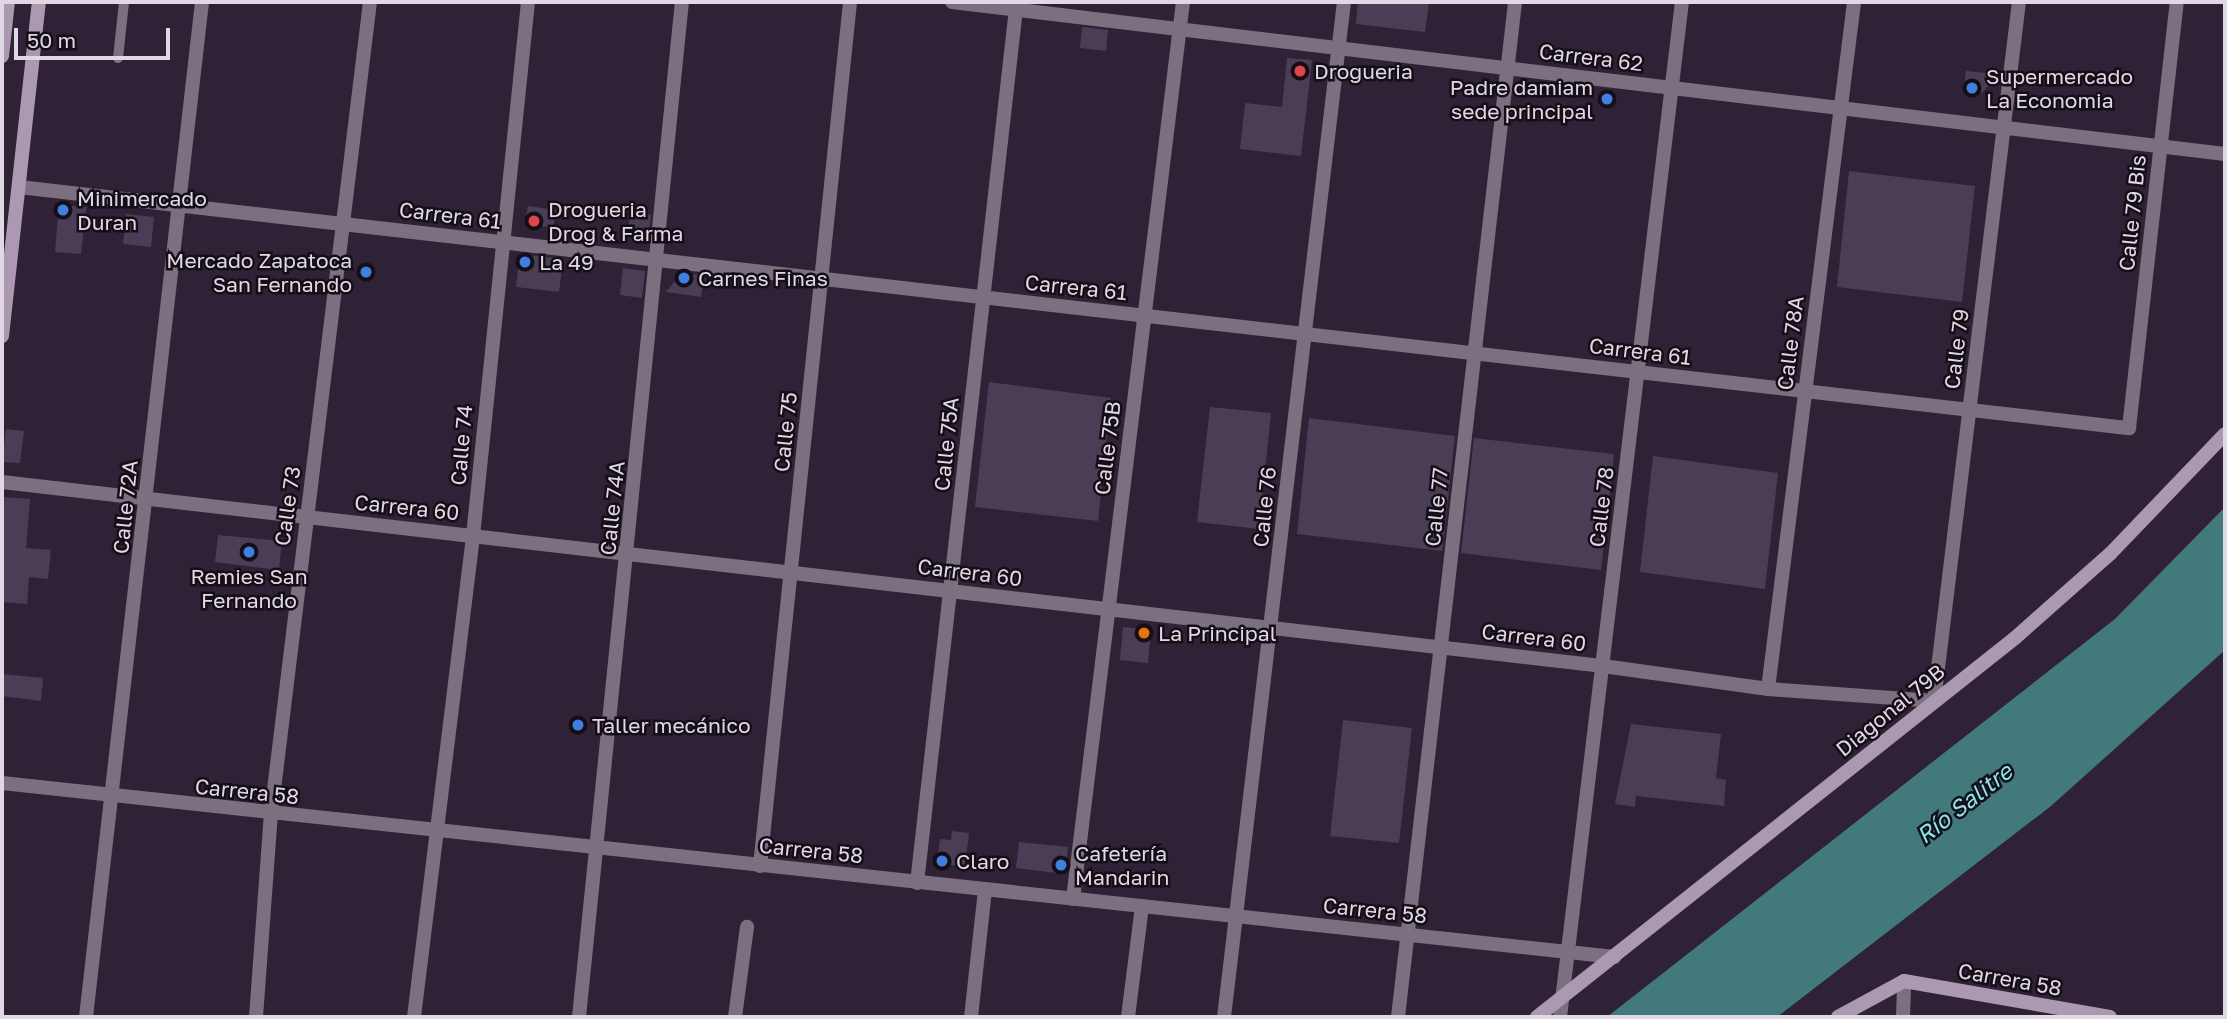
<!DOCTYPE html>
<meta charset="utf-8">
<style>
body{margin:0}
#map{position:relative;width:2227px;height:1019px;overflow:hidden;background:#302236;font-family:"Golos Text",sans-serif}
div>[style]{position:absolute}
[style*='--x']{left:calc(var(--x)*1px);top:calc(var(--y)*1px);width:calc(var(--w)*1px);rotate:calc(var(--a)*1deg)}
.water>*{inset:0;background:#41797c}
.building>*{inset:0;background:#493e56}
.service>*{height:10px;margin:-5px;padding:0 5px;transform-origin:5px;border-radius:5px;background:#7b707f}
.minor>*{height:14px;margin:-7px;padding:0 7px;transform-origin:7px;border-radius:7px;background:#7b707f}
.tertiary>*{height:14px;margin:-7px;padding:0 7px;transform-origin:7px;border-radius:7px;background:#7b707f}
.secondary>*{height:14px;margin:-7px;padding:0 7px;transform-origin:7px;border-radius:7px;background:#ab99b1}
.dots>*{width:19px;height:19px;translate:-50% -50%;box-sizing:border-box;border:4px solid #150e17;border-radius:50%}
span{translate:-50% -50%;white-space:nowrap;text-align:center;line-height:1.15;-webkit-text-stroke:5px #150e17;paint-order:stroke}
.street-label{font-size:21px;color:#e1d8e5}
.poi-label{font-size:21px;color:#e1d8e5}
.left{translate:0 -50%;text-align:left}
.right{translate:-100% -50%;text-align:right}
.water-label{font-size:23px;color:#87e5e9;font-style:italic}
.frame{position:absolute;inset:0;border:4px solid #e1d8e5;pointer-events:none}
.scale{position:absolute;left:14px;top:28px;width:156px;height:32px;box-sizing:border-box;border:4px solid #e1d8e5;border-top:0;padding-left:9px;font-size:21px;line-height:24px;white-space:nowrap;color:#e1d8e5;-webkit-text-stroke:5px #150e17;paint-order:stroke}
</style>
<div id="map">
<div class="water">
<div style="clip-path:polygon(2225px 507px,2225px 650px,2051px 806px,1777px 1017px,1607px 1017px,2115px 619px)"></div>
</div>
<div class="building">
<div style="clip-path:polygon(1358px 2px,1429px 2px,1425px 32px,1356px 24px)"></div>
<div style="clip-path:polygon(1082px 27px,1108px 30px,1106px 51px,1080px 48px)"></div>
<div style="clip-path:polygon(1287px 58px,1312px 60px,1301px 156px,1240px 149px,1245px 103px,1282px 107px)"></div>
<div style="clip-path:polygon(1966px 71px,1998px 74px,1982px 93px,1964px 90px)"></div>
<div style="clip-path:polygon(1849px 171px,1975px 186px,1962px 302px,1837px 287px)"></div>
<div style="clip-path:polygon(59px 205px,86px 207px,81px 254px,55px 252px)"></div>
<div style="clip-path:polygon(528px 206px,556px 210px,553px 228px,525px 223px)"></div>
<div style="clip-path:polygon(630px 213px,651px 215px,649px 235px,628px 233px)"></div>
<div style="clip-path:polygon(126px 214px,154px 217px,151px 247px,123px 244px)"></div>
<div style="clip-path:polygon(527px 255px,563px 259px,559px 292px,516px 287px,519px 260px)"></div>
<div style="clip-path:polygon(623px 268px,645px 271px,642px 298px,620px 295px)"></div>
<div style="clip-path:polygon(681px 274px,704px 275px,701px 297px,666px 292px)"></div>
<div style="clip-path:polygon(989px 382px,1111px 398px,1098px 521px,975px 507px)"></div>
<div style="clip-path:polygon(1210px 407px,1271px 413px,1259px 529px,1197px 522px)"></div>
<div style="clip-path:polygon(1309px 418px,1455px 436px,1442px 551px,1297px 534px)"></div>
<div style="clip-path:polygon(6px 429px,24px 431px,20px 463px,2px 462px)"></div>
<div style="clip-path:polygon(1474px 438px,1614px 454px,1601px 570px,1461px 553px)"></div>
<div style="clip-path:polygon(1653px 456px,1778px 473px,1765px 589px,1640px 572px)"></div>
<div style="clip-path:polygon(2px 497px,30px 499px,26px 548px,51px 550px,48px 579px,29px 577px,27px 604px,2px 602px)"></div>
<div style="clip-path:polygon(218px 535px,282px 541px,279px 570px,215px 562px)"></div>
<div style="clip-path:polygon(1123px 627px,1151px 630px,1148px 663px,1120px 660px)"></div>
<div style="clip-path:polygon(2px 674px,43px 678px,41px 701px,2px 696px)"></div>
<div style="clip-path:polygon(1343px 720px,1412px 728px,1399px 843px,1330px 836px)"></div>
<div style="clip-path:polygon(1631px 724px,1721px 734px,1716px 778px,1726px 780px,1724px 806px,1636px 796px,1635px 807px,1615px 804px)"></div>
<div style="clip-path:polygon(952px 831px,969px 833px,965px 867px,937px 863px,940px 839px,951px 840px)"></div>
<div style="clip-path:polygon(1019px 842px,1068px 847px,1065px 874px,1016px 868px)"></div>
</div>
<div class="service">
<div style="--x:118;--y:58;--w:56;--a:-83.9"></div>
</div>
<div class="minor">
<div style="--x:952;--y:2;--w:1282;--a:6.81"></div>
<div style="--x:19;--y:187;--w:2124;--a:6.52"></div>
<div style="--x:2129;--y:428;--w:429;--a:-83.6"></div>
<div style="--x:1603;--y:666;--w:167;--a:7.9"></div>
<div style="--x:1768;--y:689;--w:166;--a:4.1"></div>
<div style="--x:1934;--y:701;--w:704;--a:-83.07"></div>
<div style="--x:1768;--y:689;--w:692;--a:-82.86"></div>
<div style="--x:2;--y:783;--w:1622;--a:6.16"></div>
<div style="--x:760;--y:866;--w:869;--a:-84.05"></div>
<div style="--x:917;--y:883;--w:880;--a:-83.54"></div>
<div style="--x:1073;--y:899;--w:904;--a:-83.01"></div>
<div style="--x:86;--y:1017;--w:1022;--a:-83.48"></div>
<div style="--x:256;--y:1017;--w:204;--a:-85.8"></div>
<div style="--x:271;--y:814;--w:818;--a:-83.05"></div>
<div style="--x:414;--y:1017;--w:485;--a:-83"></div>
<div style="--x:473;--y:536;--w:537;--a:-84.12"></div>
<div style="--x:579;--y:1017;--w:1020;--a:-84.21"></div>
<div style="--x:735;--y:1017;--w:91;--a:-82.4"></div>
<div style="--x:971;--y:1017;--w:128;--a:-83.7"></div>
<div style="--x:1128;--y:1017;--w:112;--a:-82.8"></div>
<div style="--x:1224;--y:1017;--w:1022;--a:-83.26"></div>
<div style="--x:1398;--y:1017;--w:1022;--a:-83.42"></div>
<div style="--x:1903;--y:1017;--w:36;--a:-88"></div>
</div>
<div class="tertiary">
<div style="--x:2;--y:482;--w:1612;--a:6.56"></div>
<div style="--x:1560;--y:1017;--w:1022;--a:-83.15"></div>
</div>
<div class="secondary">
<div style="--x:2;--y:56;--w:54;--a:-83.7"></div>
<div style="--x:2;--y:336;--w:336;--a:-83.7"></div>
<div style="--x:1537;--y:1017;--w:610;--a:-38.41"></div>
<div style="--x:2015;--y:638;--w:127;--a:-41.5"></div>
<div style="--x:2110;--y:554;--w:166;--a:-46.2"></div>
<div style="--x:1838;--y:1017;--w:75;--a:-28.6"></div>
<div style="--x:1904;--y:981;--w:209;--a:9.9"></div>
</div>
<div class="dots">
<div style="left:1300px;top:71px;background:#e0444e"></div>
<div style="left:1972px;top:88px;background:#3f7fe0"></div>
<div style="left:1607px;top:99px;background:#3f7fe0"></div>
<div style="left:63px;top:210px;background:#3f7fe0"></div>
<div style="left:534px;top:221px;background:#e0444e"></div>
<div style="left:525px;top:262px;background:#3f7fe0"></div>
<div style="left:366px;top:272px;background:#3f7fe0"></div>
<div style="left:684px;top:278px;background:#3f7fe0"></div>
<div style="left:249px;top:552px;background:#3f7fe0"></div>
<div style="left:1144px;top:633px;background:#e8710a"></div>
<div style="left:578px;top:725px;background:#3f7fe0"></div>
<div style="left:942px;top:861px;background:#3f7fe0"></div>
<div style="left:1061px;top:865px;background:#3f7fe0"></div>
</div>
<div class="street-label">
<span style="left:1591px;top:57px;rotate:7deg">Carrera 62</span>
<span style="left:2132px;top:213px;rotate:-84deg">Calle 79 Bis</span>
<span style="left:450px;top:215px;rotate:7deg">Carrera 61</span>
<span style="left:1076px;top:287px;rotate:6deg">Carrera 61</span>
<span style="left:1790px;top:343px;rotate:-83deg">Calle 78A</span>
<span style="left:1956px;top:349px;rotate:-83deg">Calle 79</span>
<span style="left:1640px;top:351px;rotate:7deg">Carrera 61</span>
<span style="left:785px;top:432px;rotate:-84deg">Calle 75</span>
<span style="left:946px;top:444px;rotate:-84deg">Calle 75A</span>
<span style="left:461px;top:445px;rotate:-85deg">Calle 74</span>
<span style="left:1107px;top:448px;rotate:-83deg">Calle 75B</span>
<span style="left:287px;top:506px;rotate:-82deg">Calle 73</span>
<span style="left:125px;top:507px;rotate:-84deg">Calle 72A</span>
<span style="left:407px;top:507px;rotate:6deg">Carrera 60</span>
<span style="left:1264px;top:507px;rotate:-84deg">Calle 76</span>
<span style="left:1436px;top:507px;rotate:-84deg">Calle 77</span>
<span style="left:1601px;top:507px;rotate:-83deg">Calle 78</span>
<span style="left:612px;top:508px;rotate:-84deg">Calle 74A</span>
<span style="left:970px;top:572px;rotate:7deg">Carrera 60</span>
<span style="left:1534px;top:637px;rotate:7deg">Carrera 60</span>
<span style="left:1890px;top:710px;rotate:-39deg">Diagonal 79B</span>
<span style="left:247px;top:791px;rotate:6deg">Carrera 58</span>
<span style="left:811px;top:850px;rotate:6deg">Carrera 58</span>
<span style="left:1375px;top:910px;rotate:6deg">Carrera 58</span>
<span style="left:2010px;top:979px;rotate:10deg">Carrera 58</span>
</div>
<div class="poi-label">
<span class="left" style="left:1314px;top:71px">Drogueria</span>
<span class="left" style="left:1986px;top:88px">Supermercado<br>La Economia</span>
<span class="right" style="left:1593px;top:99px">Padre damiam<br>sede principal</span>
<span class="left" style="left:77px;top:210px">Minimercado<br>Duran</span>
<span class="left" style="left:548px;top:221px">Drogueria<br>Drog &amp; Farma</span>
<span class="right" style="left:352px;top:272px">Mercado Zapatoca<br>San Fernando</span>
<span class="left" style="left:539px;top:262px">La 49</span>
<span class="left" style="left:698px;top:278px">Carnes Finas</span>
<span style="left:249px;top:588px">Remies San<br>Fernando</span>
<span class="left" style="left:1158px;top:633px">La Principal</span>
<span class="left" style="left:592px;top:725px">Taller mecánico</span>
<span class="left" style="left:1075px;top:865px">Cafetería<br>Mandarin</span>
<span class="left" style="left:956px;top:861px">Claro</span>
</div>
<div class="water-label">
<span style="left:1964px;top:803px;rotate:-38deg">Río Salitre</span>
</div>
<div class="frame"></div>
<div class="scale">50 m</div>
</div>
